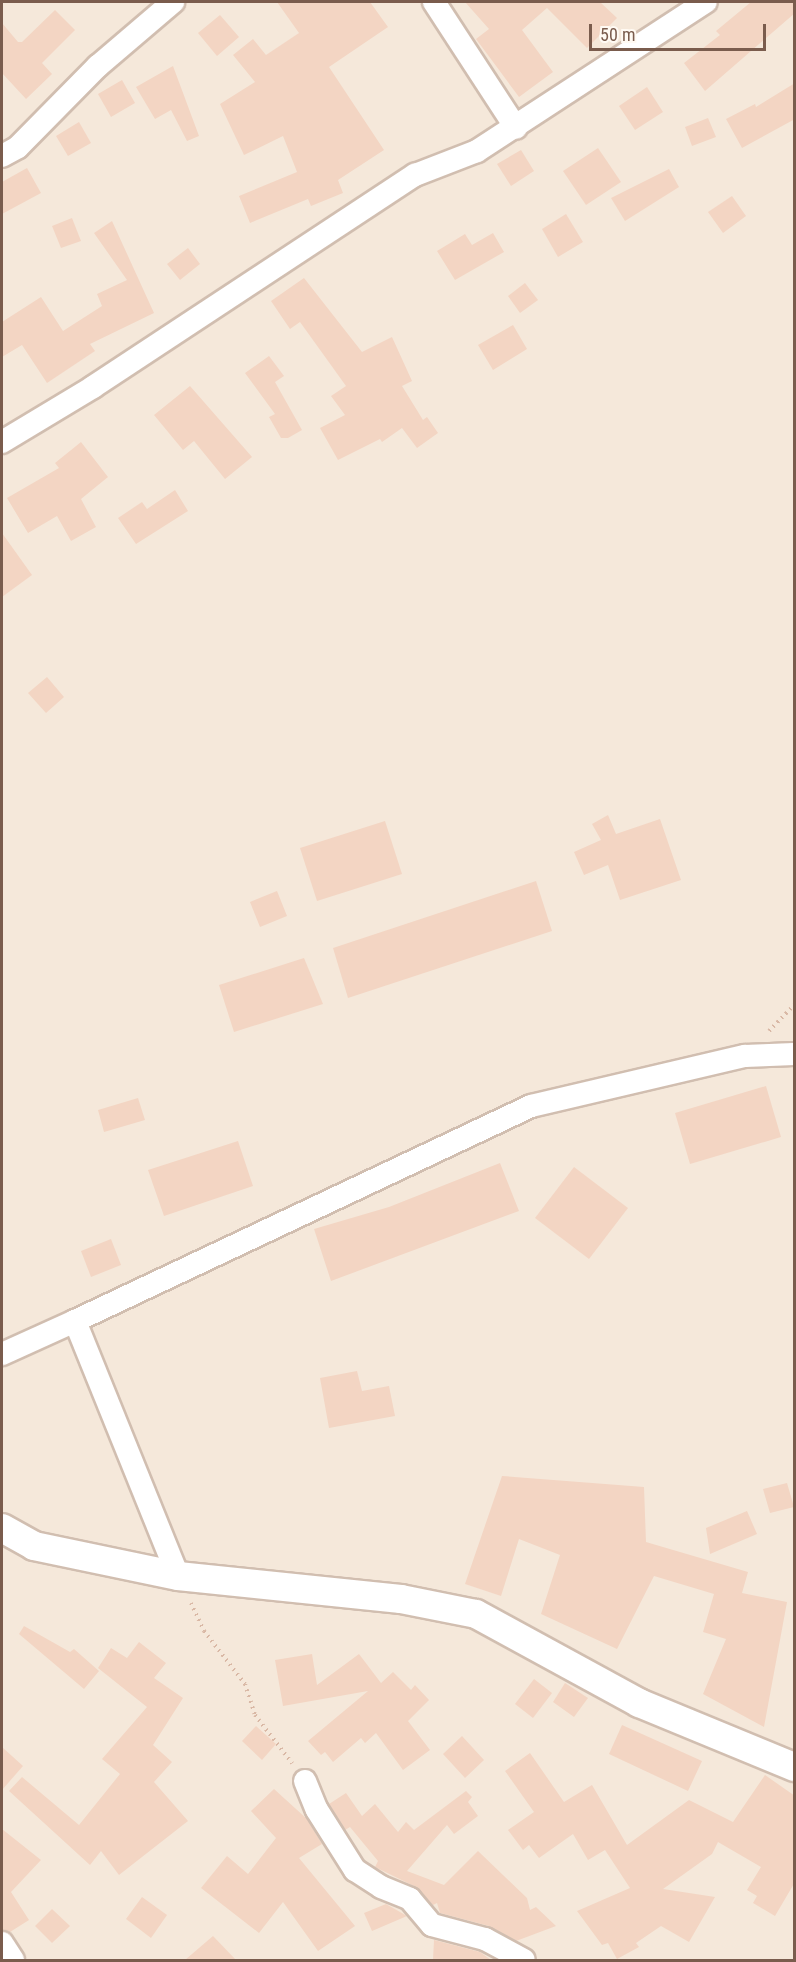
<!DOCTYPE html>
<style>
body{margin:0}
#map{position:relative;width:796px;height:1962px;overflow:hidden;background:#fdf6ec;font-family:"Roboto Condensed",sans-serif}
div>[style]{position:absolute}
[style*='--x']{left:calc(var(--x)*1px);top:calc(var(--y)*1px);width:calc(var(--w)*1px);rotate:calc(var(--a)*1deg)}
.residential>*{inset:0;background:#f5e8da}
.building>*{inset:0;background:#f3d5c3}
.path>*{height:4px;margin-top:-2px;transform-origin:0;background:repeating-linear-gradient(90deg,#d9b8a5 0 1.5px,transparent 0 6px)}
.roads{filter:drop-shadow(2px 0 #d1beb0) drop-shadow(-2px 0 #d1beb0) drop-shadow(0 2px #d1beb0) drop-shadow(0 -2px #d1beb0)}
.minor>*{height:22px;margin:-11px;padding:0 11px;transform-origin:11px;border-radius:11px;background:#fff}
.tertiary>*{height:28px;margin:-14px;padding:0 14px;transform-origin:14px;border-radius:14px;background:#fff}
span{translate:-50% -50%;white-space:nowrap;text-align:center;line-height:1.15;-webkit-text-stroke:4.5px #fffaf3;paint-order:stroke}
.frame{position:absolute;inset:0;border:3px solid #7a5c4d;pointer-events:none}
.scale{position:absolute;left:589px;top:24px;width:177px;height:27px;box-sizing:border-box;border:3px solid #7a5c4d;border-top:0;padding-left:8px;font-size:18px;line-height:21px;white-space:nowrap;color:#7a5c4d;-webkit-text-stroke:4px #fffaf3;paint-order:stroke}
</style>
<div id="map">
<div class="residential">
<div style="clip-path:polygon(2px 2px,794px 2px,794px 1960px,2px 1960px)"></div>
</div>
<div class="building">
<div style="clip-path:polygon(277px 2px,370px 2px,388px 27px,329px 67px,384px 150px,338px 180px,343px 193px,311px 206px,308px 199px,250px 223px,239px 196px,297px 172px,283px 136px,244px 155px,220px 104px,255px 82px,233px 55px,253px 39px,266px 55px,299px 33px)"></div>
<div style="clip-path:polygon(465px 2px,600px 2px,617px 18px,587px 48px,547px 8px,522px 30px,553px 72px,519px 97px,476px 39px,489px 29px)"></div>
<div style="clip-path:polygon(751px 2px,795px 2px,795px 13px,705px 91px,684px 63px,720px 35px,716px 31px)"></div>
<div style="clip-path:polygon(55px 10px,75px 30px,42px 63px,52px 74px,26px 99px,2px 73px,2px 23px,18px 42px,22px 42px)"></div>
<div style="clip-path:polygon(220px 15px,239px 37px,217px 56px,198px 33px)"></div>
<div style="clip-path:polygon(173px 66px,199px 136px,187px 141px,171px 110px,155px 119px,136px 87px)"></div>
<div style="clip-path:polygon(122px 80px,135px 103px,111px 117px,98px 94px)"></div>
<div style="clip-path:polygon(795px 83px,795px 119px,742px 148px,726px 119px,755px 104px,756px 107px)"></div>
<div style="clip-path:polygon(647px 87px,663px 112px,635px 130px,619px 106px)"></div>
<div style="clip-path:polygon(708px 118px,716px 137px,692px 146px,685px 127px)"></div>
<div style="clip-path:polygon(79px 122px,91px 143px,68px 156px,56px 136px)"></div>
<div style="clip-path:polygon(598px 148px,621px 182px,586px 205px,563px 171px)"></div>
<div style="clip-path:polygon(521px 150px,534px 171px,511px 186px,497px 164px)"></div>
<div style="clip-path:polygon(27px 168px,41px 193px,2px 214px,2px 182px)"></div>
<div style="clip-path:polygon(669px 169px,679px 187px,625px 221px,611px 198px)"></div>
<div style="clip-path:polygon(732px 196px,746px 216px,723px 233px,708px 212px)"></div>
<div style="clip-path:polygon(566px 214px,583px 242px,558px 257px,542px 229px)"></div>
<div style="clip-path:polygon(72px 218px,81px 241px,61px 248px,52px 226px)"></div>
<div style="clip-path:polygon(112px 221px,154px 313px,90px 344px,95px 351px,47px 383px,22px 345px,2px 357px,2px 322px,41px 297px,63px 331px,102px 306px,97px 294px,127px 280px,94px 233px)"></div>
<div style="clip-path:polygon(493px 233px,504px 252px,455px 280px,437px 251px,465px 234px,472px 245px)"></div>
<div style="clip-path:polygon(188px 248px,200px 264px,180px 280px,167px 264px)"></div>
<div style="clip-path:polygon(304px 278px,362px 352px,392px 337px,412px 381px,402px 386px,423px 420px,427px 417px,438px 433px,417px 448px,402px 428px,382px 442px,380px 439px,338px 460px,320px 428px,345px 415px,331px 396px,346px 386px,300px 322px,290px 329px,271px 301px)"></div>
<div style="clip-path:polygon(525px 283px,538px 300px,520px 313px,508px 296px)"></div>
<div style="clip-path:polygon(513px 325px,527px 349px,493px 370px,478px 345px)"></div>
<div style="clip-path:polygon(269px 356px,284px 376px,275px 382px,302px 430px,288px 438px,281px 438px,269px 417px,275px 414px,245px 373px)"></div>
<div style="clip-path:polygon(190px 386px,252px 457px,225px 479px,194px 441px,183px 450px,154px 415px)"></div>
<div style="clip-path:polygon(81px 442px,108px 477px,81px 499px,96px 527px,71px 541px,57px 516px,28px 533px,7px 498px,59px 468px,55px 463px)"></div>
<div style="clip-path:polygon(175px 490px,188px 511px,136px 544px,118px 518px,142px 502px,147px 509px)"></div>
<div style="clip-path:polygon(2px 533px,32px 575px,2px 597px)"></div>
<div style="clip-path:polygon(47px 677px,64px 697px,46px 713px,28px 693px)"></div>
<div style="clip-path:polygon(608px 815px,616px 834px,660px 819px,681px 880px,620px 900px,608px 865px,584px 875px,574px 852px,601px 840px,592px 824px)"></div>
<div style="clip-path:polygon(385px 821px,402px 874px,317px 901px,300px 848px)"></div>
<div style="clip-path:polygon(536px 881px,552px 931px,348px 998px,333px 948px)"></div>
<div style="clip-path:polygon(277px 891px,287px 916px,260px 927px,250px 902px)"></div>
<div style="clip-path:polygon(304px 958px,323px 1004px,234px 1032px,219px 985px)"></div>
<div style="clip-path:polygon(766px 1086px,781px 1137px,690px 1164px,675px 1113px)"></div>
<div style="clip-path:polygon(138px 1098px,145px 1120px,104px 1132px,98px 1110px)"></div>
<div style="clip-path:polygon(238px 1141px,253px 1186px,164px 1216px,148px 1170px)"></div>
<div style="clip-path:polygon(500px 1163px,519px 1211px,331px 1281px,314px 1229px,389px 1207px)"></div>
<div style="clip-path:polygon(574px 1167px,628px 1208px,589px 1259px,535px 1218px)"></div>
<div style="clip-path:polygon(111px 1239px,121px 1265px,91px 1277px,81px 1251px)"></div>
<div style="clip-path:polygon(357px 1371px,362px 1391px,389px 1386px,395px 1416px,329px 1428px,320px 1378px)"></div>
<div style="clip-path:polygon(502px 1476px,644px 1487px,646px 1542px,748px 1572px,742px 1593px,787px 1602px,764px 1727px,703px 1694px,726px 1639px,703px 1632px,714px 1594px,654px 1576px,617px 1649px,541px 1614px,560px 1555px,519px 1539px,501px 1596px,465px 1584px)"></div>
<div style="clip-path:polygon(787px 1483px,794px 1507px,770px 1513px,763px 1489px)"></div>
<div style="clip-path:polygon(747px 1511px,757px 1534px,710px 1554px,706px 1528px)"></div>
<div style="clip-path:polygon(24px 1626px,70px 1652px,74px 1649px,99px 1671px,84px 1689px,19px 1634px)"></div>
<div style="clip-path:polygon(139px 1642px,166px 1663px,154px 1678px,183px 1698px,153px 1745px,172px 1762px,154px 1782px,188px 1821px,119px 1875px,101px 1851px,90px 1865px,9px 1791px,22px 1777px,79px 1825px,120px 1774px,102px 1759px,147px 1707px,98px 1668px,111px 1648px,127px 1658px)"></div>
<div style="clip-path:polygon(312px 1654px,317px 1685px,359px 1654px,381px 1683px,393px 1672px,411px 1690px,415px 1685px,429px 1700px,408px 1721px,430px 1750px,403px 1770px,376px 1733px,365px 1743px,361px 1738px,333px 1762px,325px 1752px,321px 1755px,308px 1741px,368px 1691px,283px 1706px,275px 1660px)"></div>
<div style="clip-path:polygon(534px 1679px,552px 1693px,533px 1718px,515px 1704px)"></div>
<div style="clip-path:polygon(565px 1683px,588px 1698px,574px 1717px,553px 1702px)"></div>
<div style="clip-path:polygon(622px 1725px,702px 1761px,688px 1791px,609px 1754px)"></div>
<div style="clip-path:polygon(256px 1726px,276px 1744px,262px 1760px,242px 1741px)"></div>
<div style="clip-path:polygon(462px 1736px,484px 1760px,465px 1778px,443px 1754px)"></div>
<div style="clip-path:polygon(2px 1747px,23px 1766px,2px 1790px)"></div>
<div style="clip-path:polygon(530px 1753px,564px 1802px,592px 1785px,627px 1845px,689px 1800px,733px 1822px,765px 1775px,795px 1796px,795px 1882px,775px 1916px,753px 1903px,757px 1896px,747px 1890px,761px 1867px,718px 1842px,712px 1854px,663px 1889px,715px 1897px,689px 1942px,661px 1926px,636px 1943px,639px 1947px,617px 1959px,608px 1943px,602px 1945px,577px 1911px,630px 1888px,605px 1850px,588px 1860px,573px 1834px,539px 1858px,529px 1845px,523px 1850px,508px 1830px,534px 1812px,505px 1771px)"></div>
<div style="clip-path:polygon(274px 1789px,307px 1819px,322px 1844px,299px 1858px,355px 1926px,318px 1951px,283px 1902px,259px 1933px,201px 1888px,227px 1856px,248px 1874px,276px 1838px,251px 1811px)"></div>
<div style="clip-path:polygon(466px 1791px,472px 1797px,468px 1802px,478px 1816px,454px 1834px,447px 1825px,407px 1871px,444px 1885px,478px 1851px,527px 1898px,530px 1910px,536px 1907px,556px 1926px,516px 1941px,489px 1926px,440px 1913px,437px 1903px,433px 1905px,416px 1887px,375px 1867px,378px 1861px,350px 1827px,345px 1830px,329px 1804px,346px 1793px,362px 1816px,375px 1804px,398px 1832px,406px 1822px,414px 1830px)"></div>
<div style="clip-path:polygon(2px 1829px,41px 1860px,11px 1892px,29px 1920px,10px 1932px,2px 1930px)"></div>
<div style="clip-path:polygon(142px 1897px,167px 1915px,151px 1938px,126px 1919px)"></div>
<div style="clip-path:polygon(386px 1904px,407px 1916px,372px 1931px,364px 1913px)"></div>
<div style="clip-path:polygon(52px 1909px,70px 1926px,52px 1943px,35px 1926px)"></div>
<div style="clip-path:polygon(213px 1936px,236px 1960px,185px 1960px)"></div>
<div style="clip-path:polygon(434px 1940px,480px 1952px,491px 1960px,433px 1960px)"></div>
</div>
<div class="path">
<div style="--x:769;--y:1031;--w:36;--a:-46"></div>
<div style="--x:191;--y:1603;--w:31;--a:65"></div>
<div style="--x:204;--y:1631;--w:67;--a:52.3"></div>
<div style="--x:245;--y:1684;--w:33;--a:72"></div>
<div style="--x:255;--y:1715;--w:61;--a:52.4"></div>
</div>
<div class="roads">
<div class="minor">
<div style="--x:434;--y:2;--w:150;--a:56.9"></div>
<div style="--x:2;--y:156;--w:18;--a:-29"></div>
<div style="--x:18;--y:147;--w:114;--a:-45.4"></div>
<div style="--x:98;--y:66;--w:99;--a:-40.5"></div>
<div style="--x:2;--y:442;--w:106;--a:-31.1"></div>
<div style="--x:93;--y:387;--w:386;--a:-33.4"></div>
<div style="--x:415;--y:175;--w:66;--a:-21.2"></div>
<div style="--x:477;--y:151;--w:273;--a:-33.1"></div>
<div style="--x:2;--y:1354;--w:80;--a:-24.3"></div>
<div style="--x:178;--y:1576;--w:275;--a:-112"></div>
<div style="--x:75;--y:1321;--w:504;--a:-25.24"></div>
<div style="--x:531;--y:1106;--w:220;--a:-13.2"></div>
<div style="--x:745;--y:1056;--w:49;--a:-2.3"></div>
<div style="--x:305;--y:1781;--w:31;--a:68"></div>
<div style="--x:317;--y:1810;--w:71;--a:57.7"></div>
<div style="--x:355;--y:1870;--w:31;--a:33"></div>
<div style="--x:381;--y:1887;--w:31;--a:22"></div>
<div style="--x:410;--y:1899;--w:34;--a:50"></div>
<div style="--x:432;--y:1925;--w:55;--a:14.8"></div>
<div style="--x:485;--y:1939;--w:44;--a:28.3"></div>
<div style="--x:2;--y:1943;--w:20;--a:57"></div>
</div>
<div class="tertiary">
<div style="--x:2;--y:1528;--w:37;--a:29"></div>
<div style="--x:34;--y:1546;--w:147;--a:11.8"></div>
<div style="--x:178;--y:1576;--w:224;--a:5.9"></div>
<div style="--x:401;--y:1599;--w:76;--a:11.3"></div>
<div style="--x:476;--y:1614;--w:186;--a:28.6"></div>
<div style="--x:639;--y:1703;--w:168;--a:22.4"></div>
</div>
</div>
<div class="frame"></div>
<div class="scale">50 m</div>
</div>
